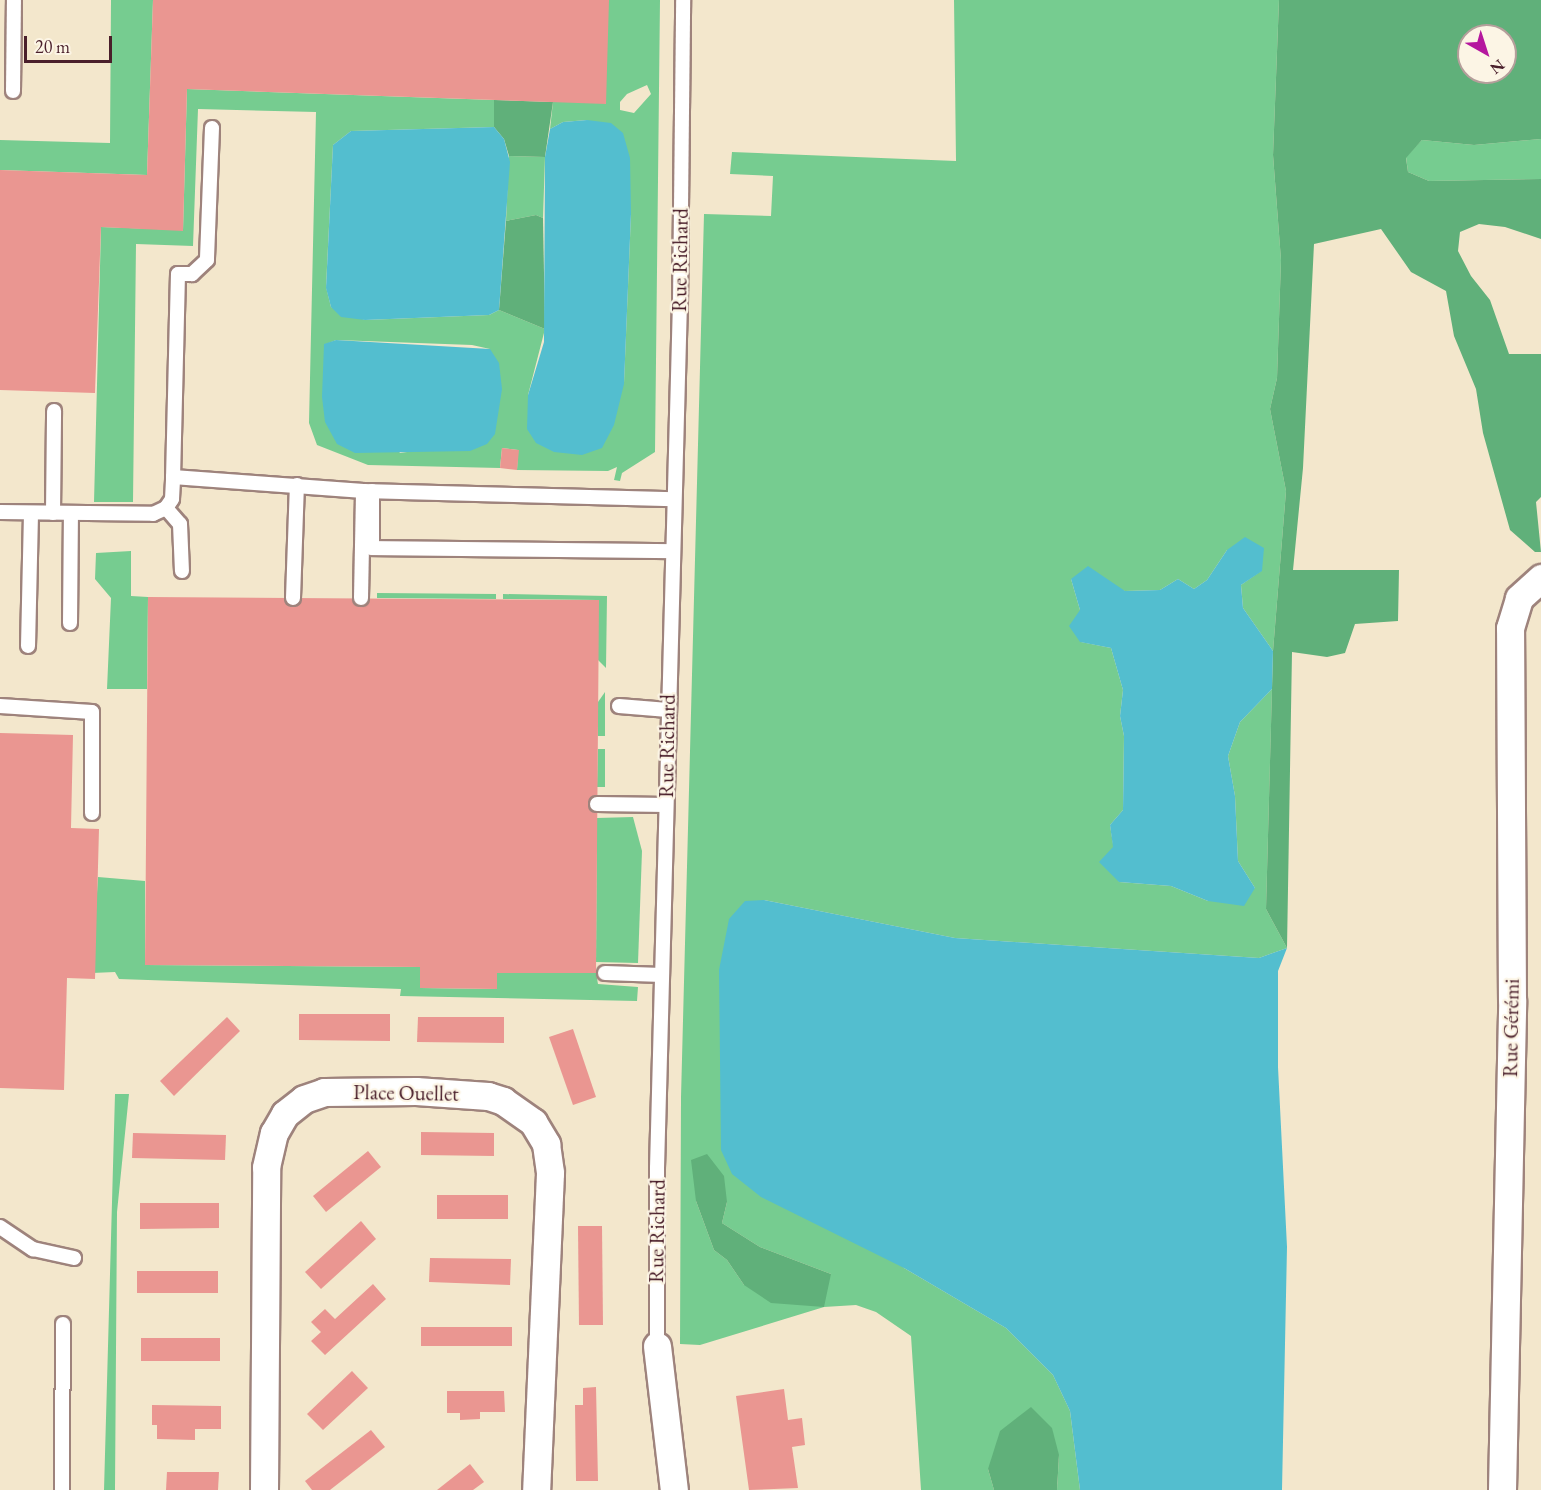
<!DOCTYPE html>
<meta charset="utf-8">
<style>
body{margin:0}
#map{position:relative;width:1541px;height:1490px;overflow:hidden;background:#f3e7cc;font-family:"EB Garamond",serif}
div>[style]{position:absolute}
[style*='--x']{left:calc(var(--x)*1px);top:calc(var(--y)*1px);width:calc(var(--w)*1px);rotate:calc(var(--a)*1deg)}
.green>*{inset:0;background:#76cc90}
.forest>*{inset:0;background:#60b07a}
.water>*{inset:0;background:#53becf}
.building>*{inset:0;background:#ea9691}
.roads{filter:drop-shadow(2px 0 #9e837c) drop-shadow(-2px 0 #9e837c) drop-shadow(0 2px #9e837c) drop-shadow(0 -2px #9e837c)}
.service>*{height:14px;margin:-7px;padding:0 7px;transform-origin:7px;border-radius:7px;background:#fff}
.minor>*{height:27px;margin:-13.5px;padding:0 13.5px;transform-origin:13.5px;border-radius:13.5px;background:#fff}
span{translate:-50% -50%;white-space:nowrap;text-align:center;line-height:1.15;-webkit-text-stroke:4.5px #fcf5e5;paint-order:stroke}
.street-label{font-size:21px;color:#4a1f2b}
.north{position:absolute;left:1457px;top:24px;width:60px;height:60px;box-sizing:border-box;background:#fcf5e5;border:2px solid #b59f9b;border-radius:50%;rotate:141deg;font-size:16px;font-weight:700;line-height:24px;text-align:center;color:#4a1f2b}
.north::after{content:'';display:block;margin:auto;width:21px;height:27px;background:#b5179e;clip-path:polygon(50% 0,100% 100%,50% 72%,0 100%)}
.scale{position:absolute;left:24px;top:36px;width:88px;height:27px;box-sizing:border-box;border:3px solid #4a1f2b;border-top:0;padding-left:8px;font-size:18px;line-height:21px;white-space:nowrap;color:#4a1f2b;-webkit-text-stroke:4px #fcf5e5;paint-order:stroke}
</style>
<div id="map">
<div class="green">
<div style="clip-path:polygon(111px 0,153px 0,147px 175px,0 170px,0 140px,110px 143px)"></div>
<div style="clip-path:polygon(evenodd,609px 0,660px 0,655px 452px,622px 473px,620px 481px,614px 480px,617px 467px,608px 471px,517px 470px,518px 450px,502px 448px,500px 468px,368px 465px,317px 445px,309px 423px,316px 112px,198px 109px,193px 246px,136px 244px,133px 502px,94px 502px,101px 227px,183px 230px,187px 89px,494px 100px,494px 127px,351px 131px,333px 145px,326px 287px,331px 307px,365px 320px,489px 315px,499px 310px,545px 329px,528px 395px,624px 383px,631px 214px,587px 120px,563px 122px,550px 129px,553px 102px,609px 0,647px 85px,651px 94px,634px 113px,620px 110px,620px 102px,627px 94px,647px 85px,609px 0,336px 340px,472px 345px,490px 349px,421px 450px,400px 453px,324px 345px,336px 340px)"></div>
<div style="clip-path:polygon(evenodd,954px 0,1279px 0,1273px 155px,1281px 260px,1277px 378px,1270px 409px,1286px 491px,1273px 651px,1243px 608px,1241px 585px,1261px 571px,1227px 550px,1207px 580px,1194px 589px,1178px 579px,1160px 590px,1125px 591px,1071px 579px,1080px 610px,1081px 642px,1111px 648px,1123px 690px,1120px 716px,1124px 736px,1123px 810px,1110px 825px,1119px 882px,1171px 886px,1208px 901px,1255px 888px,1238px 861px,1235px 796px,1228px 756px,1240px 722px,1272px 689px,1266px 909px,1287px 948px,1259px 958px,955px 938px,764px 900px,904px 1268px,1006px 1328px,1053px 1375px,1070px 1411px,1080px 1490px,1057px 1490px,1059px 1455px,988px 1469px,994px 1490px,921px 1490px,911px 1336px,876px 1312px,856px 1305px,824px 1307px,700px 1345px,680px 1344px,681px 1097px,704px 214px,771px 216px,773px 176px,730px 174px,732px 152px,956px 161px,954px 0,696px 1201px,727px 1202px,722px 1223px,760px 1247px,831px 1274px,744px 1285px,727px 1260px,714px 1250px,696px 1201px)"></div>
<div style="clip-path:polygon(1541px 139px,1541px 179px,1429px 181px,1408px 172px,1406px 157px,1422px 140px,1474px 145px)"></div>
<div style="clip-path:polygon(509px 156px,545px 157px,543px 218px,536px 215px,506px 221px)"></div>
<div style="clip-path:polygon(131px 551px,131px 596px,148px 597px,147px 689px,107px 689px,111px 598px,95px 579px,96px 553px)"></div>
<div style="clip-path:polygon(377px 593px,496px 594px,496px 599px,377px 598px)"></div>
<div style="clip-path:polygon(503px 594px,607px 596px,606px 668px,598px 660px,598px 600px,503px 599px)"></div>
<div style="clip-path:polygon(605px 692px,605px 736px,598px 736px,598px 702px)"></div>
<div style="clip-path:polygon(598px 749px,605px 749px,605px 787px,597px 787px)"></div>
<div style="clip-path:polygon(633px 817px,642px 851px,638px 963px,596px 962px,597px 818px)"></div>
<div style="clip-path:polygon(98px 877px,145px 881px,145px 965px,420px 967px,421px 988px,497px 989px,497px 973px,596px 973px,598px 984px,638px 987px,637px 1001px,400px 996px,401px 989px,119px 979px,115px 972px,92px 973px)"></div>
<div style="clip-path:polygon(115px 1094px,129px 1094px,117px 1212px,115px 1490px,104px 1490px)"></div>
</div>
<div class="forest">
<div style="clip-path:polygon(evenodd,1279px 0,1541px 0,1541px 139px,1474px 145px,1422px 140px,1406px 158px,1408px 172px,1429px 181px,1541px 179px,1541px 239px,1505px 227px,1479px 224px,1460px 232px,1458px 251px,1471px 276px,1490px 300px,1509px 354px,1541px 354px,1541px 497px,1536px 502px,1541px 552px,1535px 552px,1510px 530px,1483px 433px,1476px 389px,1454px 336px,1446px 291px,1411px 272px,1381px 229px,1314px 244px,1303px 468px,1293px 570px,1399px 570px,1398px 621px,1355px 624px,1345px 653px,1327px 657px,1292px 652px,1287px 948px,1266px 909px,1273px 651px,1286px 491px,1270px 409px,1277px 378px,1281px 260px,1273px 155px,1279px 0,1469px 36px,1505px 36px,1505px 72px,1469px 72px,1469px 36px)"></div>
<div style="clip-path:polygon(494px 100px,553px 102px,545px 157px,509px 156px,504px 139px,494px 127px)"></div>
<div style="clip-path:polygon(536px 215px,543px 218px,545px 329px,499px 310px,506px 221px)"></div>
<div style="clip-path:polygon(707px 1154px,724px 1176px,727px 1202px,722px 1223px,760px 1247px,831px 1274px,824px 1307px,771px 1303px,744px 1285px,727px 1260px,714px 1250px,696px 1201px,691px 1160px)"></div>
<div style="clip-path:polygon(1031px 1407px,1052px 1428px,1059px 1455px,1057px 1490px,994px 1490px,988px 1469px,1000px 1431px)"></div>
</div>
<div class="water">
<div style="clip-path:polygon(587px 120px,611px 123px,623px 133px,630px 158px,631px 214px,624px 384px,614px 425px,602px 448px,582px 455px,554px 452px,536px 443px,527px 429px,528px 395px,544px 342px,545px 157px,550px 129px,563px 122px)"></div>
<div style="clip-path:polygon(494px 127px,504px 139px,510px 162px,499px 310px,489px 315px,365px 320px,341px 317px,331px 307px,326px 288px,333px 145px,351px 131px)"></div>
<div style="clip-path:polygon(336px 340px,490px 349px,499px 363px,502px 389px,495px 434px,487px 444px,470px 451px,355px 453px,337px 444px,325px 422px,322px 397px,324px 344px)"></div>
<div style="clip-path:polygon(1245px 537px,1264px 548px,1262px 571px,1241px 585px,1243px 608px,1273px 651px,1272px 689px,1240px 722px,1228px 756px,1235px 796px,1238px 861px,1255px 888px,1244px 906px,1208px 901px,1171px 886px,1119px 882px,1099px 862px,1113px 847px,1110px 825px,1123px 810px,1124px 736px,1120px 716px,1123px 690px,1111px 648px,1080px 642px,1069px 626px,1080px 610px,1071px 579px,1088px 566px,1125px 591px,1160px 590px,1178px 579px,1194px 589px,1207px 580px,1227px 550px)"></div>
<div style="clip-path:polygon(764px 900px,955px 938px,1259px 958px,1287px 948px,1278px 971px,1278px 1067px,1287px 1247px,1282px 1490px,1080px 1490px,1070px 1411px,1053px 1375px,1006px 1328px,904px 1268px,761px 1197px,732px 1174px,721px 1150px,719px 970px,729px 919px,745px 901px)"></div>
</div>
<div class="building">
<div style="clip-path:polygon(153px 0,609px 0,606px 104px,187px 89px,183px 231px,101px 227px,95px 393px,0 390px,0 170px,147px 175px)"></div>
<div style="clip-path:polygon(502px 448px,519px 450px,517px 470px,500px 468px)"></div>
<div style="clip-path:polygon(148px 597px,599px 600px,596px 973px,497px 973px,497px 989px,420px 988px,420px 967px,145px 965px)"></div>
<div style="clip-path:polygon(0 733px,73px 735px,71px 828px,99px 829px,95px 979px,67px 978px,64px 1090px,0 1088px)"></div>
<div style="clip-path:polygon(299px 1014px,390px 1014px,390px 1041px,299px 1040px)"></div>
<div style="clip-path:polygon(227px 1017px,240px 1031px,174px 1096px,160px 1081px)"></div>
<div style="clip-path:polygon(418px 1017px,504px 1017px,504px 1043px,417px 1042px)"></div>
<div style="clip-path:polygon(573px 1029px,596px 1097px,573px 1105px,549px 1037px)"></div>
<div style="clip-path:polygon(421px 1132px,494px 1133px,494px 1156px,421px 1155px)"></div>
<div style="clip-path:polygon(133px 1133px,226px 1135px,225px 1160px,132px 1158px)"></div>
<div style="clip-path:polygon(368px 1151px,381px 1167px,326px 1212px,313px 1196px)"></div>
<div style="clip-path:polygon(437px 1195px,508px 1195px,508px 1219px,437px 1219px)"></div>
<div style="clip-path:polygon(140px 1203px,219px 1203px,219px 1228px,140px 1229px)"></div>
<div style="clip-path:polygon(361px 1221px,376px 1239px,321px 1289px,305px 1272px)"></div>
<div style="clip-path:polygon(578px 1226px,602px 1226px,603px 1325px,579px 1325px)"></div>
<div style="clip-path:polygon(430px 1258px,511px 1259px,510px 1285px,429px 1282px)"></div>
<div style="clip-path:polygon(137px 1271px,218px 1271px,218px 1293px,137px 1293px)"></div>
<div style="clip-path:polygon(373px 1284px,386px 1299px,325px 1355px,311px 1341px,321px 1332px,311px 1322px,325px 1309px,335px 1319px)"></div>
<div style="clip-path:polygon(421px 1327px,512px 1327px,512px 1346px,421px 1346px)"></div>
<div style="clip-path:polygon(141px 1338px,220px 1338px,220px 1361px,141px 1361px)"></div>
<div style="clip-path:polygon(352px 1371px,368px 1388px,323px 1430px,307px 1414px)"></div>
<div style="clip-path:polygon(596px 1387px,598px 1481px,576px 1481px,575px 1405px,583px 1405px,583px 1388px)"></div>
<div style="clip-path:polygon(784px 1389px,788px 1420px,802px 1418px,805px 1445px,792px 1447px,798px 1488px,749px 1490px,736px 1396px)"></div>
<div style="clip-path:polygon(447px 1391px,504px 1391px,505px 1412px,480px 1412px,480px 1419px,460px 1420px,460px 1413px,447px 1413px)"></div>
<div style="clip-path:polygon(152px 1405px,221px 1406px,221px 1429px,195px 1429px,195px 1440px,157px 1439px,157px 1425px,152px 1425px)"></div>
<div style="clip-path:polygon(371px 1430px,385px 1447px,330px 1490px,312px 1490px,305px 1481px)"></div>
<div style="clip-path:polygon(470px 1464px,484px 1482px,473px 1490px,437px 1490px)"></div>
<div style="clip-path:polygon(167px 1472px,219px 1472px,218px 1490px,166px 1490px)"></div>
</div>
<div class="roads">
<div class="service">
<div style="--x:13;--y:91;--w:91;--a:-89.4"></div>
<div style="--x:212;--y:128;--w:132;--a:92.2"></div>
<div style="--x:207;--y:260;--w:21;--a:137"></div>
<div style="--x:192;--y:274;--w:14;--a:180"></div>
<div style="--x:178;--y:274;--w:203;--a:91.4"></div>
<div style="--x:173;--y:477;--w:191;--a:4.2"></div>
<div style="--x:363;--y:491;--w:311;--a:1.5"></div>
<div style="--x:372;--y:491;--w:57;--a:90"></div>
<div style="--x:372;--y:548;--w:300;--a:0.6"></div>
<div style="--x:166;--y:508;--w:21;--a:49"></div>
<div style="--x:180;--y:524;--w:47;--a:87.6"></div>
<div style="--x:0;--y:512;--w:153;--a:0.7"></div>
<div style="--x:153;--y:514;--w:14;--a:-25"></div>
<div style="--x:166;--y:508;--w:11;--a:-56"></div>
<div style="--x:172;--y:499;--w:22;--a:-87"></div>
<div style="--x:53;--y:513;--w:102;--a:-89.4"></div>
<div style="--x:293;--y:598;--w:113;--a:-88"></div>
<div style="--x:361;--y:598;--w:107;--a:-88.9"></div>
<div style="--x:70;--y:623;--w:109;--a:-89.5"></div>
<div style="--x:28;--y:646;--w:133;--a:-88.7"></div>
<div style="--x:0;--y:706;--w:92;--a:3.7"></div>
<div style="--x:92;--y:712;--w:101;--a:90"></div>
<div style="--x:619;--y:706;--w:49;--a:4.7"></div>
<div style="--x:597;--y:804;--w:69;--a:0.8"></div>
<div style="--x:605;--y:973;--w:57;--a:2"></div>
<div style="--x:0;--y:1227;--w:40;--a:34"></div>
<div style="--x:33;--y:1249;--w:42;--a:12.4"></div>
<div style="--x:657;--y:1346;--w:178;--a:-90"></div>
<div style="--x:657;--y:1168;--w:865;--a:-88.48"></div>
<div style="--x:680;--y:303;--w:303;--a:-89.4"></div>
<div style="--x:62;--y:1490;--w:166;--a:-89.7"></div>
</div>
<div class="minor">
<div style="--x:657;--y:1346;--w:145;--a:83.3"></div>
<div style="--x:264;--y:1490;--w:323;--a:-89.6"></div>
<div style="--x:266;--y:1167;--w:35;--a:-77"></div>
<div style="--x:274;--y:1133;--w:22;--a:-60"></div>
<div style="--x:285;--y:1114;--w:24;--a:-38"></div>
<div style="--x:304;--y:1099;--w:21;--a:-19"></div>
<div style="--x:324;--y:1092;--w:92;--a:-0.6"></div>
<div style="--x:416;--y:1091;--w:72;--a:4"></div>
<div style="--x:488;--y:1096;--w:16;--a:18"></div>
<div style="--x:503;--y:1101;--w:37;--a:35"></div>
<div style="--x:533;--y:1122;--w:26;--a:59"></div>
<div style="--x:546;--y:1144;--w:29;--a:82"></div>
<div style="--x:550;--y:1173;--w:317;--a:92.5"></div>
<div style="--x:1502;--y:1490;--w:490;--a:-88.8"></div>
<div style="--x:1512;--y:1000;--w:372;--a:-90.3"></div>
<div style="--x:1510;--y:628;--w:31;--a:-73"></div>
<div style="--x:1519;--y:598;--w:30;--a:-42"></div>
</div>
</div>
<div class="street-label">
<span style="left:680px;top:260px;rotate:-89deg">Rue Richard</span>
<span style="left:667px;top:746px;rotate:-89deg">Rue Richard</span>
<span style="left:1511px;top:1028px;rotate:-89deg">Rue Gérémi</span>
<span style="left:406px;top:1093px;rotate:1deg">Place Ouellet</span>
<span style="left:657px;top:1231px;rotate:-89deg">Rue Richard</span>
</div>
<div class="north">N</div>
<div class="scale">20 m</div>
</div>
